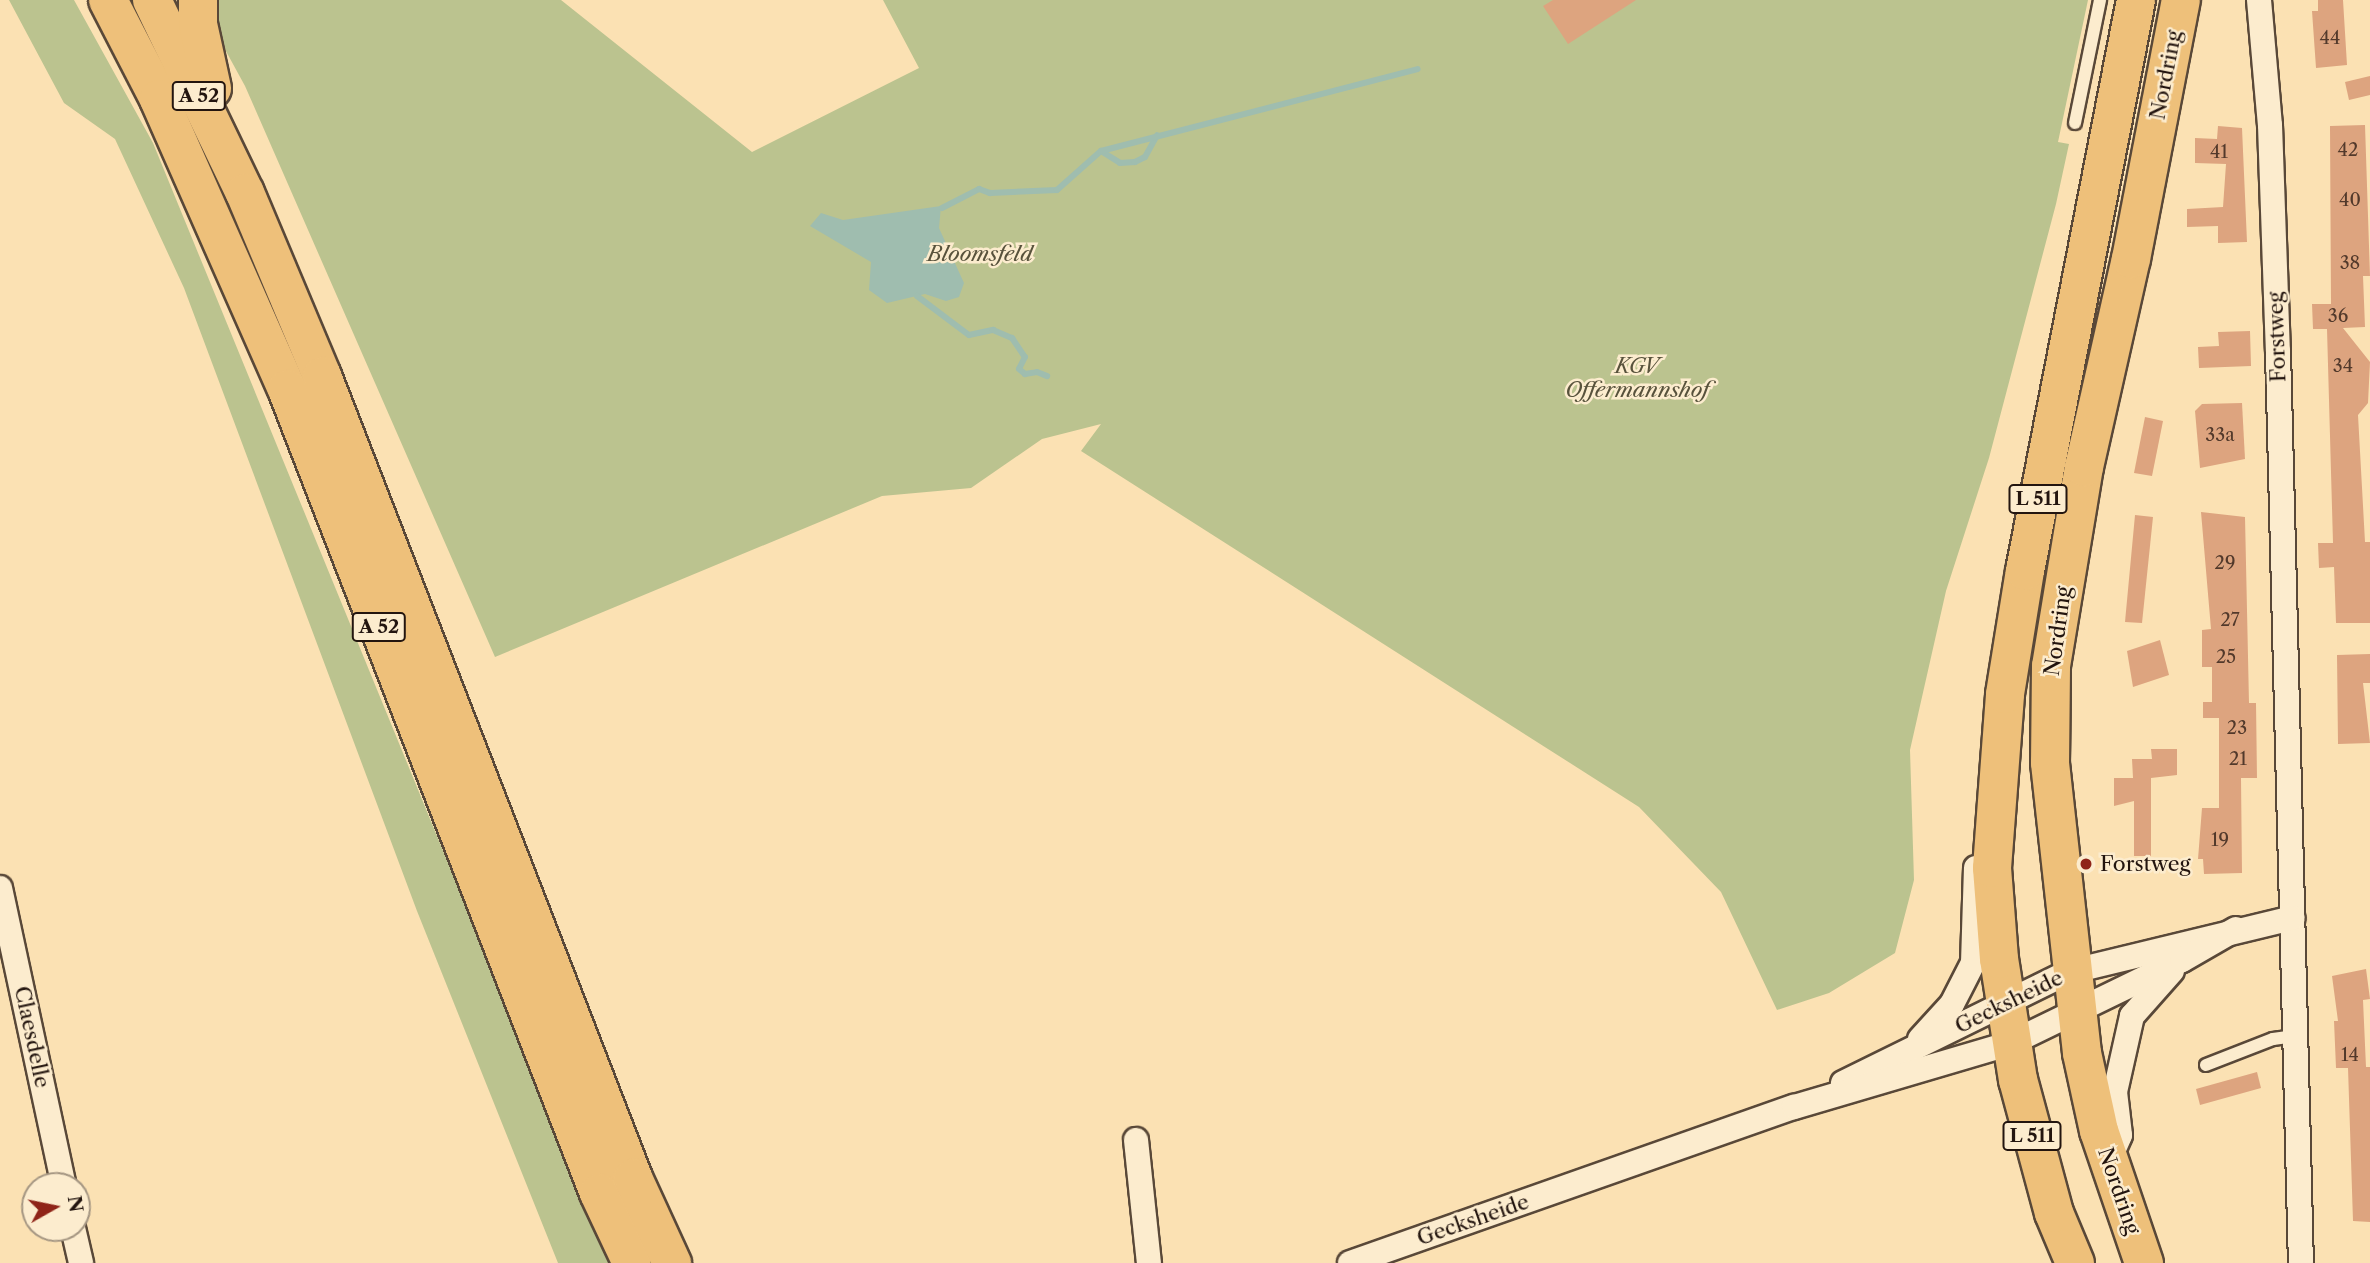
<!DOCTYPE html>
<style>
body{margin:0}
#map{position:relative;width:2370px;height:1263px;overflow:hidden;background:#fbe1b3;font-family:"Libre Caslon Text",serif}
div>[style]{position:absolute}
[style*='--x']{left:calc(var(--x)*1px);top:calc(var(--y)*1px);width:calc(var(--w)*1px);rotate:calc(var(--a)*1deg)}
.green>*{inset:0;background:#bbc38f}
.water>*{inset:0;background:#9fbdaf}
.stream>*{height:6px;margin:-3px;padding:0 3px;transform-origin:3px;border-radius:3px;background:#9fbdaf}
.building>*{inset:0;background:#dda47f}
.roads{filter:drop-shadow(2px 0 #594838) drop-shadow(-2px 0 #594838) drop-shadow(0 2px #594838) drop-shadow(0 -2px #594838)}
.lane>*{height:12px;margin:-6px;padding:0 6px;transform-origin:6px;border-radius:6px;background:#fcecce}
.street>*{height:24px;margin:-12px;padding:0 12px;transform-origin:12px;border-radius:12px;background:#fcecce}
.primary>*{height:38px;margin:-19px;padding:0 19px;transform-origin:19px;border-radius:19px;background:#eec07a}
.highway>*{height:38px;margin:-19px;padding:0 19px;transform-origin:19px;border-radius:19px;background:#eec07a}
.dots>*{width:19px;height:19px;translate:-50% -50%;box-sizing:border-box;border:4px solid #fcecce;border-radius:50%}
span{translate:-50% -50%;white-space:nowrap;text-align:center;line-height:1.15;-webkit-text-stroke:5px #fcecce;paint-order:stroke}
.number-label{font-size:18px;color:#52392b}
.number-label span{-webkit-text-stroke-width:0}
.shield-label span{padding:2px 5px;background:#fcecce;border:2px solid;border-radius:5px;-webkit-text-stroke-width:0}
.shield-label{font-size:19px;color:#23150f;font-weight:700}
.street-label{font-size:21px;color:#23150f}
.park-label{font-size:21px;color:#58523c;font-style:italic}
.poi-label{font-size:21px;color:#23150f}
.left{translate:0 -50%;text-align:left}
.north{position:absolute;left:21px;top:1172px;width:70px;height:70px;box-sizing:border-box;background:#fcecce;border:2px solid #a59682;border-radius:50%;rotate:81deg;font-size:19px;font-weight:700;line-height:28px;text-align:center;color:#23150f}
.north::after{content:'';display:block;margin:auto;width:24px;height:32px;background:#8f2418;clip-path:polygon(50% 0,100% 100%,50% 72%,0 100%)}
</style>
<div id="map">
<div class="green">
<div style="clip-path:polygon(9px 0,74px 0,153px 143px,612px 1263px,558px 1263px,417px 911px,184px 288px,115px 139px,64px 103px)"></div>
<div style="clip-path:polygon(212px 0,561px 0,752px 152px,919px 68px,883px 0,2088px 0,2058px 142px,2069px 144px,2056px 204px,1989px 458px,1946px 591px,1910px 750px,1914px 880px,1895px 953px,1829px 993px,1777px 1010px,1721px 892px,1639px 807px,1081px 451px,1101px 424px,1042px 439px,971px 488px,882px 496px,495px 657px,245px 86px,210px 22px)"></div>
</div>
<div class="water">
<div style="clip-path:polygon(941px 206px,939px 228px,964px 283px,959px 297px,946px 301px,925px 294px,887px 303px,869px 290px,871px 262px,810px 226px,821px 213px,843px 220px)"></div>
</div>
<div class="stream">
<div style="--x:1101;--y:151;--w:22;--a:32"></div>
<div style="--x:1120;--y:163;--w:15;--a:-4"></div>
<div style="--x:1135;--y:162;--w:11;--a:-27"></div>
<div style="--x:1145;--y:157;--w:25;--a:-61"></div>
<div style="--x:942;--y:208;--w:42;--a:-27.2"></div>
<div style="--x:979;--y:189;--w:12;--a:20"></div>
<div style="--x:990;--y:193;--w:67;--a:-2.6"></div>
<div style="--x:1057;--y:190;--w:59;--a:-41.6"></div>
<div style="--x:1101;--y:151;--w:327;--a:-14.5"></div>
<div style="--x:917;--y:296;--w:65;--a:36.9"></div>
<div style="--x:969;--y:335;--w:25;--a:-12"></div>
<div style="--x:993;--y:330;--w:21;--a:23"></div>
<div style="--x:1012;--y:338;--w:23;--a:56"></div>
<div style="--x:1025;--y:357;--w:13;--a:117"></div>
<div style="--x:1019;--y:369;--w:8;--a:40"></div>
<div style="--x:1025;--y:374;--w:12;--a:-9"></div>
<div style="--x:1037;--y:372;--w:11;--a:22"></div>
</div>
<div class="building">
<div style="clip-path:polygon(1553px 0,1636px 0,1568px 44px,1543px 6px)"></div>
<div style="clip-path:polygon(2318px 0,2343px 0,2347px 65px,2316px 68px,2312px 11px,2318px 11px)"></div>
<div style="clip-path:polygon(2370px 76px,2370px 95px,2349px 100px,2345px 82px)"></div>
<div style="clip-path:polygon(2365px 125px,2370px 276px,2363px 276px,2365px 327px,2343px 328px,2370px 362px,2368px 403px,2358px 415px,2365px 542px,2370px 542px,2370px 623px,2336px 623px,2334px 567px,2319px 568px,2318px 543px,2333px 543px,2327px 329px,2313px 329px,2312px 304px,2331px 304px,2330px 126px)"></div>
<div style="clip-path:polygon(2218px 126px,2242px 128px,2247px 242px,2218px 243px,2218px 226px,2187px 227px,2187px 209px,2223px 207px,2226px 164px,2195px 163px,2195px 138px,2217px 139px)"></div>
<div style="clip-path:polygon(2250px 331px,2251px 366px,2199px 368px,2198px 347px,2219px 346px,2218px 332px)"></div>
<div style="clip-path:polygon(2242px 403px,2245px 459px,2200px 468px,2195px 411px,2202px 404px)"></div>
<div style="clip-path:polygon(2145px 417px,2163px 421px,2152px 476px,2134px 473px)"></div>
<div style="clip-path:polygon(2201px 512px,2245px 517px,2249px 703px,2256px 703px,2257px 778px,2241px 778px,2242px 873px,2204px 874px,2203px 859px,2198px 859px,2202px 808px,2219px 808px,2219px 718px,2203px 718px,2203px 702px,2212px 702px,2212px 667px,2202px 667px,2202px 630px,2211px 629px)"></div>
<div style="clip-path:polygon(2135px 515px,2153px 517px,2142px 623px,2125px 622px)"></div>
<div style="clip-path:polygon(2160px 640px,2169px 675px,2133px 687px,2127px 651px)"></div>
<div style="clip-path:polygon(2370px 654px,2370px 683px,2363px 683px,2370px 743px,2338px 744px,2337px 655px)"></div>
<div style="clip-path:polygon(2151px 749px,2177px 749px,2177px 775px,2151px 778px,2151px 856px,2134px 856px,2134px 801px,2114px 806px,2114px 778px,2133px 778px,2132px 759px,2152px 759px)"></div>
<div style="clip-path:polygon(2366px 969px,2370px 999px,2363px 1000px,2366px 1067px,2370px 1067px,2370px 1222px,2353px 1221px,2348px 1068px,2336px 1068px,2334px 1021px,2338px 1021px,2332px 976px)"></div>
<div style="clip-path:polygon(2257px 1072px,2261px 1088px,2200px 1105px,2196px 1089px)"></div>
</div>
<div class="roads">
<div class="lane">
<div style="--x:2075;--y:123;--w:126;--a:-78.5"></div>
<div style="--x:2206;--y:1065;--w:72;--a:-21.2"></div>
<div style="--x:2273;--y:1039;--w:22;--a:-8"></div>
</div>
<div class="street">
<div style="--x:2259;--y:0;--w:125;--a:85"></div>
<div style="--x:2270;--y:125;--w:226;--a:88"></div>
<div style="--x:2278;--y:351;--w:912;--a:88.56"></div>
<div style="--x:0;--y:888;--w:305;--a:77.9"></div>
<div style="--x:1920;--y:1039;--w:47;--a:-47.6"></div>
<div style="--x:1952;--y:1004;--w:46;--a:-62.9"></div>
<div style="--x:1973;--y:963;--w:95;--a:-88.2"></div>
<div style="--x:1843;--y:1083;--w:252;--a:-26.2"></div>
<div style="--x:2069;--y:972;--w:230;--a:-13.6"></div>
<div style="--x:1136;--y:1140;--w:124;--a:84"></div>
<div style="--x:2109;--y:1160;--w:27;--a:-66"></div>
<div style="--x:2120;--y:1135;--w:43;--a:-96.6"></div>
<div style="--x:2115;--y:1092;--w:78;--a:-77.4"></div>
<div style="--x:2132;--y:1016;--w:60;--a:-48.4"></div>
<div style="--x:73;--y:1228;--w:36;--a:77"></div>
<div style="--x:1350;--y:1263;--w:471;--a:-19.4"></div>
<div style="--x:1794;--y:1107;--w:226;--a:-16.4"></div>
<div style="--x:2011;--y:1043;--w:190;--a:-25.9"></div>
<div style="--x:2182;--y:960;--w:62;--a:-29.9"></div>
</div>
<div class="primary">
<div style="--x:2075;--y:1263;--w:54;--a:-112.8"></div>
<div style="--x:2054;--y:1213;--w:138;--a:-105.1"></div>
<div style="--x:2018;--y:1080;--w:122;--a:-98.9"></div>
<div style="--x:1999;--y:959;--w:91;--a:-94.4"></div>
<div style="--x:1992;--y:868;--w:174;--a:-85.7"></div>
<div style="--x:2005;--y:694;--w:125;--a:-80.8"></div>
<div style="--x:2025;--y:571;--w:582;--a:-79"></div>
<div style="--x:2144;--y:1263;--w:139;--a:-108.8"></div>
<div style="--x:2099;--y:1131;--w:80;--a:-102.3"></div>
<div style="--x:2082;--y:1053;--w:292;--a:-96.3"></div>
<div style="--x:2050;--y:763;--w:97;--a:-89.4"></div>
<div style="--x:2051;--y:666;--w:202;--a:-80.6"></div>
<div style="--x:2084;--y:467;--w:213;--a:-77.3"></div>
<div style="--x:2131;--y:259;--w:264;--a:-79.1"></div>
</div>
<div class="highway">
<div style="--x:108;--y:0;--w:111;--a:62.7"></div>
<div style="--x:159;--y:99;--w:317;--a:66.2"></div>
<div style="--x:287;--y:389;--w:862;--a:68.79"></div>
<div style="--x:599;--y:1193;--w:77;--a:64.8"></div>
<div style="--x:152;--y:0;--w:214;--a:64.3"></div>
<div style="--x:245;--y:193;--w:199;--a:67.2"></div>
<div style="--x:322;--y:376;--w:860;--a:68.8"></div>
<div style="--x:633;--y:1178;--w:94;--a:65.4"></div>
<div style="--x:198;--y:0;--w:24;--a:90"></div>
<div style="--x:198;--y:24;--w:66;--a:77.7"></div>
</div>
</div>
<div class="dots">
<div style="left:2086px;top:864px;background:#8f2418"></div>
</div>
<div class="number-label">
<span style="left:2330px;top:38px">44</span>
<span style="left:2348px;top:150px">42</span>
<span style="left:2219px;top:152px">41</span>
<span style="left:2350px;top:200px">40</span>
<span style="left:2350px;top:263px">38</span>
<span style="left:2338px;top:316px">36</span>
<span style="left:2343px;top:366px">34</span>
<span style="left:2220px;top:435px">33a</span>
<span style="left:2225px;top:563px">29</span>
<span style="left:2230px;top:620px">27</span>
<span style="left:2226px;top:657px">25</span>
<span style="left:2237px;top:728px">23</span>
<span style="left:2238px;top:759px">21</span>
<span style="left:2220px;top:840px">19</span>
<span style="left:2350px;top:1055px">14</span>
</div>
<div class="shield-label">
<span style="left:199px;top:96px">A 52</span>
<span style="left:2038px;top:499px">L 511</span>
<span style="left:379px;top:627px">A 52</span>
<span style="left:2032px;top:1136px">L 511</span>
</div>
<div class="street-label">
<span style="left:2166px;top:75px;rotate:-79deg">Nordring</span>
<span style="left:2277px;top:337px;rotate:-92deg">Forstweg</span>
<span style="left:2058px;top:631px;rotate:-82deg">Nordring</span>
<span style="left:2009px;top:1002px;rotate:-26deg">Gecksheide</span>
<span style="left:32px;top:1037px;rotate:78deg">Claesdelle</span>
<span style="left:2119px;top:1191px;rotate:71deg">Nordring</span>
<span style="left:1473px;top:1220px;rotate:-19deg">Gecksheide</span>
</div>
<div class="park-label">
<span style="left:980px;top:254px">Bloomsfeld</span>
<span style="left:1637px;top:378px">KGV<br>Offermannshof</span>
</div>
<div class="poi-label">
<span class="left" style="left:2100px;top:864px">Forstweg</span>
</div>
<div class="north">N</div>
</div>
